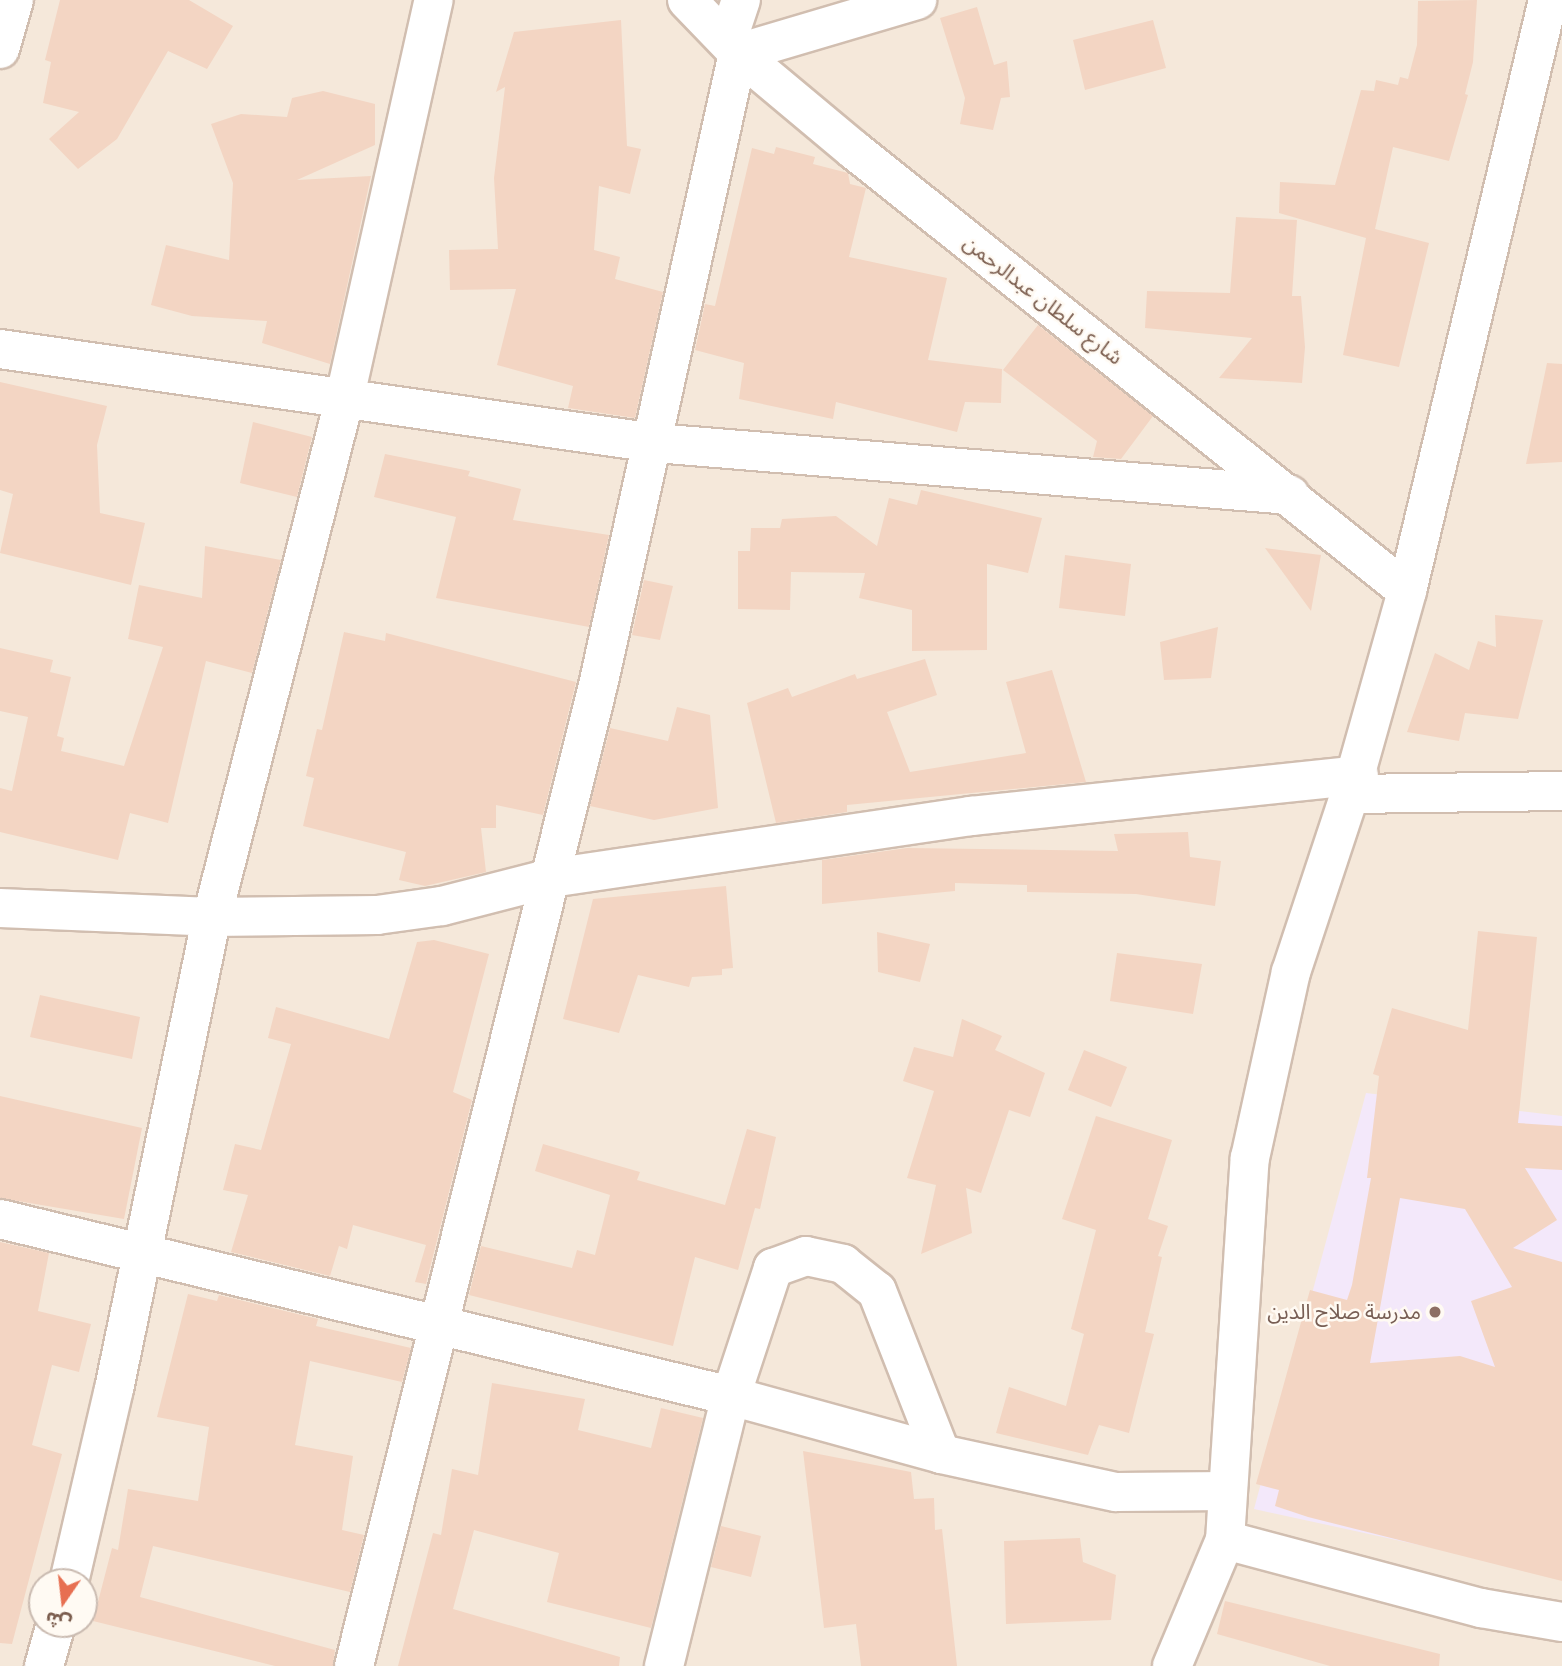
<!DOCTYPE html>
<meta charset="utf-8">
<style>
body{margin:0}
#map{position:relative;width:1562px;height:1666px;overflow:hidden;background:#fdf6ec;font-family:"Archivo Narrow","Noto Sans Arabic",sans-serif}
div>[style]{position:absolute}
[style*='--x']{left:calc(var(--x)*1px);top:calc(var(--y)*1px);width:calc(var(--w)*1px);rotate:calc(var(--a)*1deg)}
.residential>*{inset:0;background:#f5e8da}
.education>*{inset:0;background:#f3e8fa}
.building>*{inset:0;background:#f3d5c3}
.roads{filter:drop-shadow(2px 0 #d1beb0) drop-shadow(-2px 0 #d1beb0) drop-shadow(0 2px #d1beb0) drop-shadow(0 -2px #d1beb0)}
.minor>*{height:38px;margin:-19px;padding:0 19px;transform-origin:19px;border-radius:19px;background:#fff}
.dots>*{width:19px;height:19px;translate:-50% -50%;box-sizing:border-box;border:4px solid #fffaf3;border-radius:50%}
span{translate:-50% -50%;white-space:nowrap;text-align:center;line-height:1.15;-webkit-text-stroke:5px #fffaf3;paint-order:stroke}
.street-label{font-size:21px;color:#7a5c4d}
.education-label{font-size:21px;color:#785e54}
.right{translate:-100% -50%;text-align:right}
.north{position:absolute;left:28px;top:1568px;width:70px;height:70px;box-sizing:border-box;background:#fffaf3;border:2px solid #cabbb1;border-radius:50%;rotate:194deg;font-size:19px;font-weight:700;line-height:28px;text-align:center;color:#7a5c4d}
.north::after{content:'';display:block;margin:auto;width:24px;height:32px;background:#e76f51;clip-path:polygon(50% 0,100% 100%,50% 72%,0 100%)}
</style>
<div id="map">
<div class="residential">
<div style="clip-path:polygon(evenodd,0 0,1562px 0,1562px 1666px,0 1666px,0 0,42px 1582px,84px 1582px,84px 1624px,42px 1624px,42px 1582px)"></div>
</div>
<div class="education">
<div style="clip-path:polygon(1366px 1093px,1562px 1116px,1562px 1576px,1254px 1509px)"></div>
</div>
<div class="building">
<div style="clip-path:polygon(60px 0,189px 0,233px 26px,207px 69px,168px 51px,117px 139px,78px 169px,49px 139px,79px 112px,43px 103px,51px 62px,45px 60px)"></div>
<div style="clip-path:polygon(1477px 0,1473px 62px,1465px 94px,1468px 95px,1449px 161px,1393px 147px,1375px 229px,1429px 243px,1399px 367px,1343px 355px,1366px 238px,1279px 213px,1280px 182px,1335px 185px,1361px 90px,1374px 91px,1376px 80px,1398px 85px,1400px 77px,1408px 79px,1417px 45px,1418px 1px)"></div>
<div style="clip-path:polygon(977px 7px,994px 65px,1007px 61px,1010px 97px,1001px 98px,993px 130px,960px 124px,965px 98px,940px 18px)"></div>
<div style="clip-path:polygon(621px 20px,627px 146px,641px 149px,630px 194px,599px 186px,594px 250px,620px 257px,615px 279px,663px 292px,635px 418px,568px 408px,573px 386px,497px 365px,516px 289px,450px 290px,449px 250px,498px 249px,494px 178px,505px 87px,496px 92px,514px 32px)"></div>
<div style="clip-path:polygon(1153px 20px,1166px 68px,1085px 90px,1073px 40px)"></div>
<div style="clip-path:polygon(323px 91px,375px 104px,375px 145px,297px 180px,371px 176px,330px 364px,262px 343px,267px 321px,192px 316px,151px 305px,166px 245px,229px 260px,233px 183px,211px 124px,241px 114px,287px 117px,292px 98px)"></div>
<div style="clip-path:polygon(776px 147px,815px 157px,813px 164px,848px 173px,850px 184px,866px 188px,849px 257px,947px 278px,928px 360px,1002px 369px,1001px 403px,965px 402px,957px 432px,836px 402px,833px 419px,739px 399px,744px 363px,695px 350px,705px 304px,715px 306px,752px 148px,774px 154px)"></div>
<div style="clip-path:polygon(1236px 217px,1297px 220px,1292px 296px,1301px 296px,1305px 347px,1302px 383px,1219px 378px,1252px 338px,1145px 328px,1147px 291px,1230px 293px)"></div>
<div style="clip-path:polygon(1038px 325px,1153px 416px,1121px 459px,1093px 457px,1097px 441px,1003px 370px)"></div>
<div style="clip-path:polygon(1547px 363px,1562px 364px,1562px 462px,1526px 464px)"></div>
<div style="clip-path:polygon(0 382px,107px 406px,97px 445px,100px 513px,145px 523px,131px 585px,0 553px,13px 494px,0 490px)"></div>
<div style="clip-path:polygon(253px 422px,312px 437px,297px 497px,240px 483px)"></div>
<div style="clip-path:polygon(385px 454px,470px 471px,468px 476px,521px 489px,513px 520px,609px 535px,589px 627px,436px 598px,456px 517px,374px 497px)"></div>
<div style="clip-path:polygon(921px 490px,1042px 518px,1028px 573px,987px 564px,987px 650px,912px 651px,912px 610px,859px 598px,865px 573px,791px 572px,790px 610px,738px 609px,738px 551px,750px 551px,751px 528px,780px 528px,782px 519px,836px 516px,877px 546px,889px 498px,917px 505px)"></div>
<div style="clip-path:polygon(205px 546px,281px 560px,252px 673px,206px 661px,168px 823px,130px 813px,118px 860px,0 832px,0 788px,12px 791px,28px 717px,0 711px,0 648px,53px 660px,50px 672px,71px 677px,57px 736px,64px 738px,61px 751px,124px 766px,163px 647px,128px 639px,139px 585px,202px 598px)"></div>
<div style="clip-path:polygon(1265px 548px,1321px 555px,1311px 611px)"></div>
<div style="clip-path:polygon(1065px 555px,1131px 564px,1125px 616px,1059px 608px)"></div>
<div style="clip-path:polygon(644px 580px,673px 586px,660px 640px,632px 635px)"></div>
<div style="clip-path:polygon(1495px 615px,1543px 620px,1518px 719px,1465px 713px,1459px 741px,1407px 732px,1435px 653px,1469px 670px,1478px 641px,1496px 647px)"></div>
<div style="clip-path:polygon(1218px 627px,1211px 678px,1164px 680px,1160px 642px)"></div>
<div style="clip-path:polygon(344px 632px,385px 641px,386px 633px,576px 682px,543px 815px,496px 805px,496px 828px,481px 828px,486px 872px,425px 886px,399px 880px,406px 852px,303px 826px,314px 778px,306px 776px,317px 729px,322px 730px)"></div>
<div style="clip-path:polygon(925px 659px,937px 695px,887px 712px,910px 772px,1026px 753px,1006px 682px,1052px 670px,1086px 782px,847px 805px,847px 812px,776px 823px,747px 703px,788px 688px,792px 697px,855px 674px,857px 679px)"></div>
<div style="clip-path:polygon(677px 707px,710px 715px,718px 808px,654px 820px,590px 806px,610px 728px,668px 741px)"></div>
<div style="clip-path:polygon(1188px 832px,1190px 857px,1221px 861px,1215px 906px,1136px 894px,1027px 892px,1027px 885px,955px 883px,955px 891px,822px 904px,822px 860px,907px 848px,1118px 851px,1114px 834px)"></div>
<div style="clip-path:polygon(726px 886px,733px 968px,722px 969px,722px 975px,692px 977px,689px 987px,638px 975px,619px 1033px,563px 1019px,593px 899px)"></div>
<div style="clip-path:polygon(evenodd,1478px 931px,1537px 937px,1518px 1123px,1562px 1126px,1562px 1170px,1525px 1168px,1557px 1220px,1513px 1248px,1562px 1262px,1562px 1581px,1308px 1517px,1275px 1506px,1279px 1490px,1256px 1484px,1310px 1290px,1347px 1300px,1352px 1285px,1371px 1178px,1367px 1178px,1379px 1076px,1373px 1074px,1392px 1008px,1468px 1030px,1478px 931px,1400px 1198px,1465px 1209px,1512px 1287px,1471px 1301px,1495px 1367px,1460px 1356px,1370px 1363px,1400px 1198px)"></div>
<div style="clip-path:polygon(877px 932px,930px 944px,920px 982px,878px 972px)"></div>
<div style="clip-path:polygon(434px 940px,489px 954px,453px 1092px,472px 1100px,426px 1284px,415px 1282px,426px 1245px,353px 1225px,347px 1249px,339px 1246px,330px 1276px,231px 1252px,248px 1195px,223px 1190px,235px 1144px,261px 1150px,291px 1044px,268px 1038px,276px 1007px,389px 1039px,417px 942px)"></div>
<div style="clip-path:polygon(1117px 953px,1202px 964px,1193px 1014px,1110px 1001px)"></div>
<div style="clip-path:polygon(40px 995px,140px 1017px,132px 1059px,30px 1037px)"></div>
<div style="clip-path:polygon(962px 1019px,1002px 1036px,995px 1050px,1045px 1073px,1030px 1117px,1009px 1110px,981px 1193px,966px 1188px,972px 1233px,921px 1254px,936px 1185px,907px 1178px,934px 1091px,903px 1081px,914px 1047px,953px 1057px)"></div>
<div style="clip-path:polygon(1084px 1050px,1127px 1067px,1111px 1107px,1068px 1090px)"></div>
<div style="clip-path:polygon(0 1096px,142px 1128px,124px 1219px,0 1198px)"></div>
<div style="clip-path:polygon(1096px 1116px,1172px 1140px,1148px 1219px,1168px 1226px,1158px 1256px,1162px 1257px,1145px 1332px,1154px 1334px,1129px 1433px,1099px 1425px,1088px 1455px,996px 1433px,1009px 1387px,1066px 1406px,1084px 1334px,1071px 1329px,1096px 1230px,1062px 1219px)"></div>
<div style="clip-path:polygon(747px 1129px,776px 1137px,760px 1209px,755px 1208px,738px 1270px,695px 1257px,673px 1346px,469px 1295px,481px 1246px,572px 1268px,577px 1250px,595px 1255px,610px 1195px,535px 1171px,543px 1144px,640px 1172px,637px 1180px,725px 1205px)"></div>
<div style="clip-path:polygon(0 1242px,49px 1253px,38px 1311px,91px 1324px,79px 1372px,52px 1365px,32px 1445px,62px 1454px,12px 1644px,0 1643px)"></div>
<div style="clip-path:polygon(188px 1294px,217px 1301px,219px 1295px,318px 1319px,316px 1326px,411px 1348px,402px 1382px,310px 1361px,295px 1445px,353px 1456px,342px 1530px,364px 1535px,350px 1592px,153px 1546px,140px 1597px,335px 1650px,333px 1666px,275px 1666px,93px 1621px,112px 1548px,118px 1550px,128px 1489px,198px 1501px,209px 1427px,157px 1417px)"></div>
<div style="clip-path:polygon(492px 1383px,585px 1399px,578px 1430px,651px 1448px,661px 1408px,703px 1418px,651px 1628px,547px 1602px,559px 1553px,474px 1530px,453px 1609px,620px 1657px,619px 1666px,398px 1666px,433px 1533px,441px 1535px,452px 1469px,478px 1475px)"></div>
<div style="clip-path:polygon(803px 1451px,911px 1472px,914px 1499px,934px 1498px,935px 1530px,942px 1529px,957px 1666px,861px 1666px,856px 1624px,824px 1628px)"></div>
<div style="clip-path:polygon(721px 1526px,761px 1536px,751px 1577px,711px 1567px)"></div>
<div style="clip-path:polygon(1080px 1538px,1083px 1562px,1116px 1575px,1111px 1620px,1006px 1624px,1004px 1541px)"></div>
<div style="clip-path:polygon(1225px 1601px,1440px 1654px,1439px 1666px,1330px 1666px,1217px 1634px)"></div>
</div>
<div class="roads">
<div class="minor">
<div style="--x:687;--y:0;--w:74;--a:46.1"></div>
<div style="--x:738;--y:53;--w:151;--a:39.9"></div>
<div style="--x:854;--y:150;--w:707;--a:38.57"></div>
<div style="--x:728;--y:39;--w:41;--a:-71.6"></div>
<div style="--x:0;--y:49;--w:51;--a:-74.1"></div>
<div style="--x:0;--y:349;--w:662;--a:8.17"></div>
<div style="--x:655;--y:443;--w:637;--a:4.68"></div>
<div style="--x:1350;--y:794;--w:211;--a:-74.3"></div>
<div style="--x:1407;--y:591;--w:608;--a:-76.58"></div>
<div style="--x:0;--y:908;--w:212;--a:2.4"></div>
<div style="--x:212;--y:917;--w:165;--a:-0.7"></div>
<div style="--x:377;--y:915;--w:66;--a:-7.9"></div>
<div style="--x:442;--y:906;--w:113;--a:-14.4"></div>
<div style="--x:551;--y:878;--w:425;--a:-8.4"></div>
<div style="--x:971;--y:816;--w:390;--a:-6"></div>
<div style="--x:0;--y:1219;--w:752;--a:13.61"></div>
<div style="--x:731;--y:1396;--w:218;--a:15.4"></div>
<div style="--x:941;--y:1454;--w:179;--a:12.3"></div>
<div style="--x:1116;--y:1492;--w:112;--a:-0.5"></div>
<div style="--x:1225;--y:1540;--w:265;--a:14.9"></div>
<div style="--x:1481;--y:1608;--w:82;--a:9.8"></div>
<div style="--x:69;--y:1582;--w:198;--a:-76.9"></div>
<div style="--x:114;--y:1389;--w:482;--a:-78.3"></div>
<div style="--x:212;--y:917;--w:533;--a:-75.65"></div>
<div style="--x:344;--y:401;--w:411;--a:-77.4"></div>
<div style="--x:44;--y:1666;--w:44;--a:-74.1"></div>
<div style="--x:354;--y:1666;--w:1015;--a:-76.03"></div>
<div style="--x:599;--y:681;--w:643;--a:-77.52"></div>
<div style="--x:738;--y:53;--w:187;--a:-16.5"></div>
<div style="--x:664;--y:1666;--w:278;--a:-76.1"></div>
<div style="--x:731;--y:1396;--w:135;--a:-71.8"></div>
<div style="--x:773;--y:1268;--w:35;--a:-20"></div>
<div style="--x:806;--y:1256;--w:38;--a:12"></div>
<div style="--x:843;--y:1264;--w:43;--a:38.5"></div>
<div style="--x:877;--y:1291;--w:175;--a:68.6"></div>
<div style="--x:1172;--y:1666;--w:137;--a:-67.2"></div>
<div style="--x:1225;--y:1540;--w:383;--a:-86.3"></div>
<div style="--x:1250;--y:1158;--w:190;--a:-77.6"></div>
<div style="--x:1291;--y:972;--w:188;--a:-71.7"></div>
<div style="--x:1350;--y:794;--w:212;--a:-0.8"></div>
</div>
</div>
<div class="dots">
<div style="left:1435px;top:1312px;background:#8d6e63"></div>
</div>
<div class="street-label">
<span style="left:1043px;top:300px;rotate:38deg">شارع سلطان عبدالرحمن</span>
</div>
<div class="education-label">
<span class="right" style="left:1421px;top:1312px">مدرسة صلاح الدين</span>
</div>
<div class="north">ش</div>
</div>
